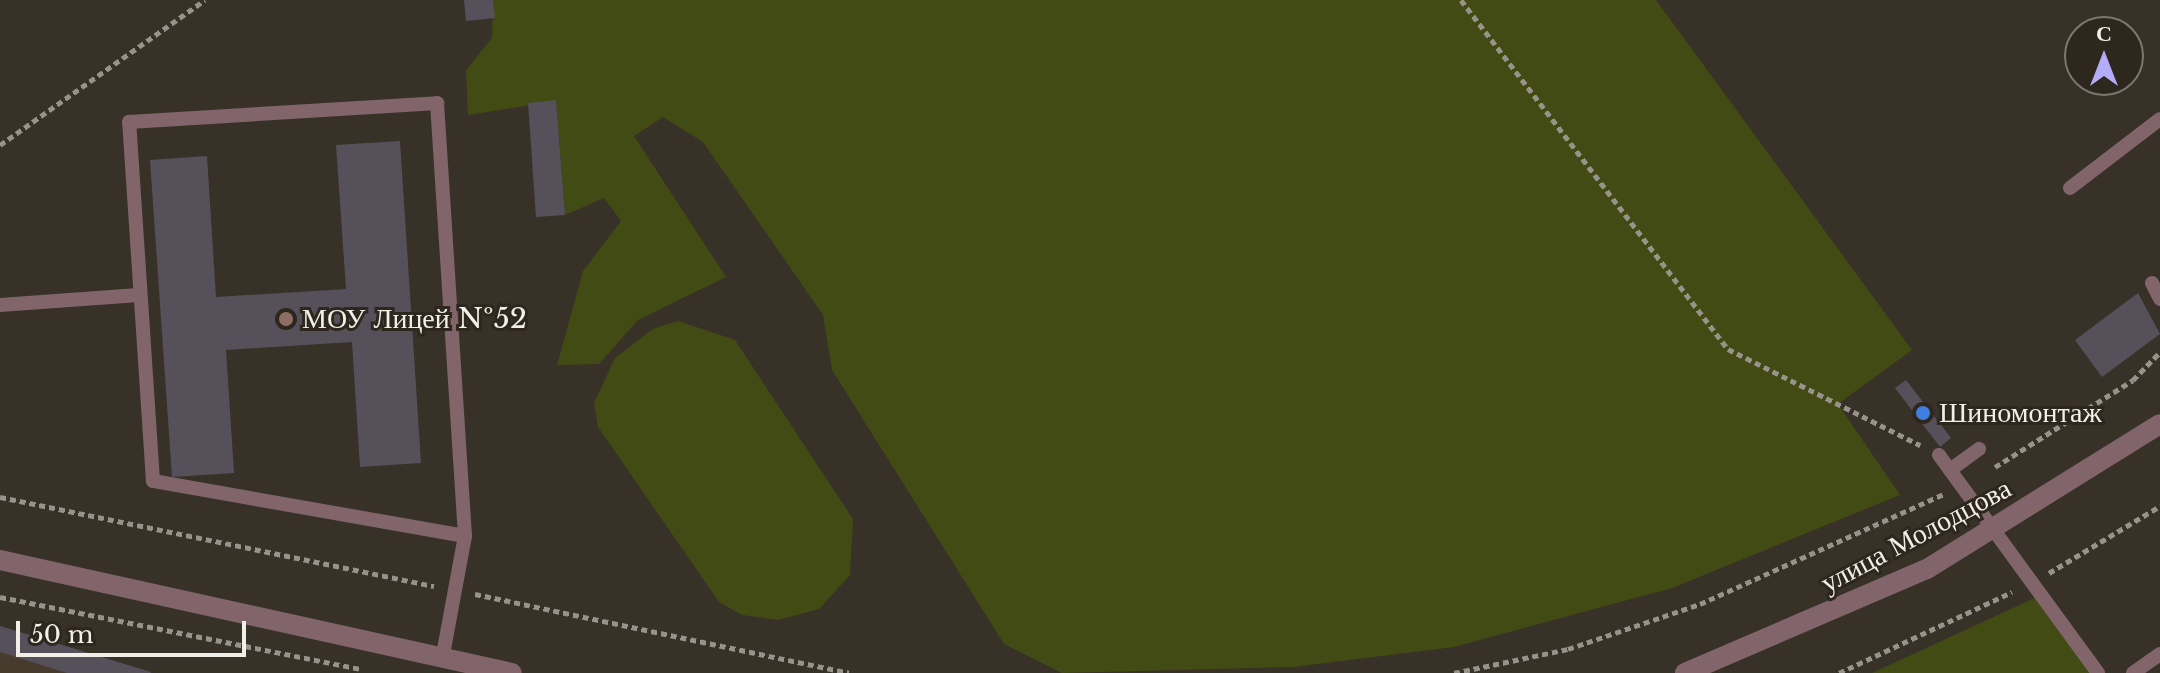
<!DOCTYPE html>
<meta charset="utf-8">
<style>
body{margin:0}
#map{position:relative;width:2160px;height:673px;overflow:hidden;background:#383128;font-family:"Libre Baskerville",serif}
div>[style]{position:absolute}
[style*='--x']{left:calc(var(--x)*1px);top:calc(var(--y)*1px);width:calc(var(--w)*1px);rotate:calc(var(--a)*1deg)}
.built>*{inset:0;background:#463b2d}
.green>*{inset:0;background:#424b14}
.building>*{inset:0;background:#56505b}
.path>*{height:5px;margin-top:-2.5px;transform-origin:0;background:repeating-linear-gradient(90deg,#97928a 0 6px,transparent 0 10px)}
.service>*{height:14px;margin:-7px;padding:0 7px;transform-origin:7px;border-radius:7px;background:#81656b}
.tertiary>*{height:20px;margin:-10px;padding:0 10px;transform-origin:10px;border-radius:10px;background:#81656b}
.dots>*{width:22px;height:22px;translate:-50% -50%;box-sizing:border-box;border:4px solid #2e271e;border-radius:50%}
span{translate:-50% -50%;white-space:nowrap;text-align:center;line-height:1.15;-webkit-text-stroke:6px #2e271e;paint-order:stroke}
.poi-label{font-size:28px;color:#f2eee8}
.left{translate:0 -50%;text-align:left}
.street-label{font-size:28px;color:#f2eee8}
.north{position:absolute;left:2064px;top:16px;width:80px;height:80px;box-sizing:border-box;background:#2e271e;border:2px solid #7c776f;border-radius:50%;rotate:0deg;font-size:22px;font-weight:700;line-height:32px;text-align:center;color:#f2eee8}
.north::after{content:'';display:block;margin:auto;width:28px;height:36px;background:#b3adf9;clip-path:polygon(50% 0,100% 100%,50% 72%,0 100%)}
.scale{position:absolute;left:16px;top:621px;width:230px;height:36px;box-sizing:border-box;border:4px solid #f2eee8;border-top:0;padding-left:10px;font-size:24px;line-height:28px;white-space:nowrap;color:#f2eee8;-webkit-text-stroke:6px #2e271e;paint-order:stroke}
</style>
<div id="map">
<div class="built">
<div style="clip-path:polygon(0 627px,153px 673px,0 673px)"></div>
</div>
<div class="green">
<div style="clip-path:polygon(493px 0,1656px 0,1912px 350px,1838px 404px,1900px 495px,1672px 588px,1454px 647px,1293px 667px,1062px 673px,1004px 644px,832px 370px,823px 315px,703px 142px,663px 117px,634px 136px,726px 277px,638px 320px,599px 364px,557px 365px,583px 271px,621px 221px,604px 198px,565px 215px,556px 101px,468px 115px,466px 70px,492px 38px)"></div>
<div style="clip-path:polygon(678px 321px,735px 340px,853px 519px,850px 575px,819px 609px,778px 620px,742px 615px,719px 602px,598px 427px,594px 403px,615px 358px,653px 329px)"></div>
<div style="clip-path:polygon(2041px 595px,2096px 673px,1872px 673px)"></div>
</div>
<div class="building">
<div style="clip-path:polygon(464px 0,493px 0,495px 18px,466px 21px)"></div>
<div style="clip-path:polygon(556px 100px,565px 215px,536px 217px,528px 103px)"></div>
<div style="clip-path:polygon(400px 141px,421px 463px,360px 467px,352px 342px,226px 350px,234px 473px,172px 477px,150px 160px,207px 156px,216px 297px,346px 289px,336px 145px)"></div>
<div style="clip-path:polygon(2138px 293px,2160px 334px,2102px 377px,2075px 340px)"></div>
<div style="clip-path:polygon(1906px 380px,1951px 438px,1940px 447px,1895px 388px)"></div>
<div style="clip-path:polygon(0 626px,151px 672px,150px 673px,67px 673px,0 652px)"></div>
</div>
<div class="path">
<div style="--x:1461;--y:0;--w:439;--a:52.6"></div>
<div style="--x:1728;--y:349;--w:215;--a:26.6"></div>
<div style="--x:0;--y:145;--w:251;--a:-35.3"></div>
<div style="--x:1995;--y:467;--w:163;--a:-32.2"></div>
<div style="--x:2133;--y:380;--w:39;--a:-46"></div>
<div style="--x:0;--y:497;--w:443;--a:11.6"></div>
<div style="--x:2049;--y:573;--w:130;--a:-31.1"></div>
<div style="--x:475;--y:594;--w:382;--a:11.9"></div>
<div style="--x:0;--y:597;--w:367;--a:11.3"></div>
<div style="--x:1454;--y:673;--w:116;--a:-11.9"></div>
<div style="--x:1568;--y:649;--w:139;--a:-18.8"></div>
<div style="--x:1700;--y:604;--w:268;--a:-24.3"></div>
<div style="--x:1839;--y:673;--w:191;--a:-25.1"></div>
</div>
<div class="service">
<div style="--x:437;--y:103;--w:434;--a:86.3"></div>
<div style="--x:465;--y:536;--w:317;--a:-170"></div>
<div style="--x:153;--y:481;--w:360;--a:-93.8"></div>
<div style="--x:129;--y:122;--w:309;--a:-3.5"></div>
<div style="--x:2070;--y:188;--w:113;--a:-37.5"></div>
<div style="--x:2152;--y:283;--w:18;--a:63"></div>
<div style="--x:0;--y:305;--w:139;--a:-4.1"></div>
<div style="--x:1939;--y:455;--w:270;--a:53.9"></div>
<div style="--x:1950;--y:470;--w:36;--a:-36"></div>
<div style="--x:442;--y:660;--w:126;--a:-79.5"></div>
<div style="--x:2133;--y:673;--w:33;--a:-35"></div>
</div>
<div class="tertiary">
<div style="--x:0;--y:560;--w:524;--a:12.45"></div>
<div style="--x:1685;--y:673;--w:263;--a:-23.3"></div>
<div style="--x:1927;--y:569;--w:274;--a:-31.9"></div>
</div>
<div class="dots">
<div style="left:286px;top:319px;background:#8d6e63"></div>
<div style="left:1923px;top:413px;background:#3f7fe0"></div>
</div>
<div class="poi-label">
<span class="left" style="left:302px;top:319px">МОУ Лицей №52</span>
<span class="left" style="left:1939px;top:413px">Шиномонтаж</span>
</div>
<div class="street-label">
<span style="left:1916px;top:536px;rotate:-28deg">улица Молодцова</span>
</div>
<div class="north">С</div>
<div class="scale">50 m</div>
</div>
